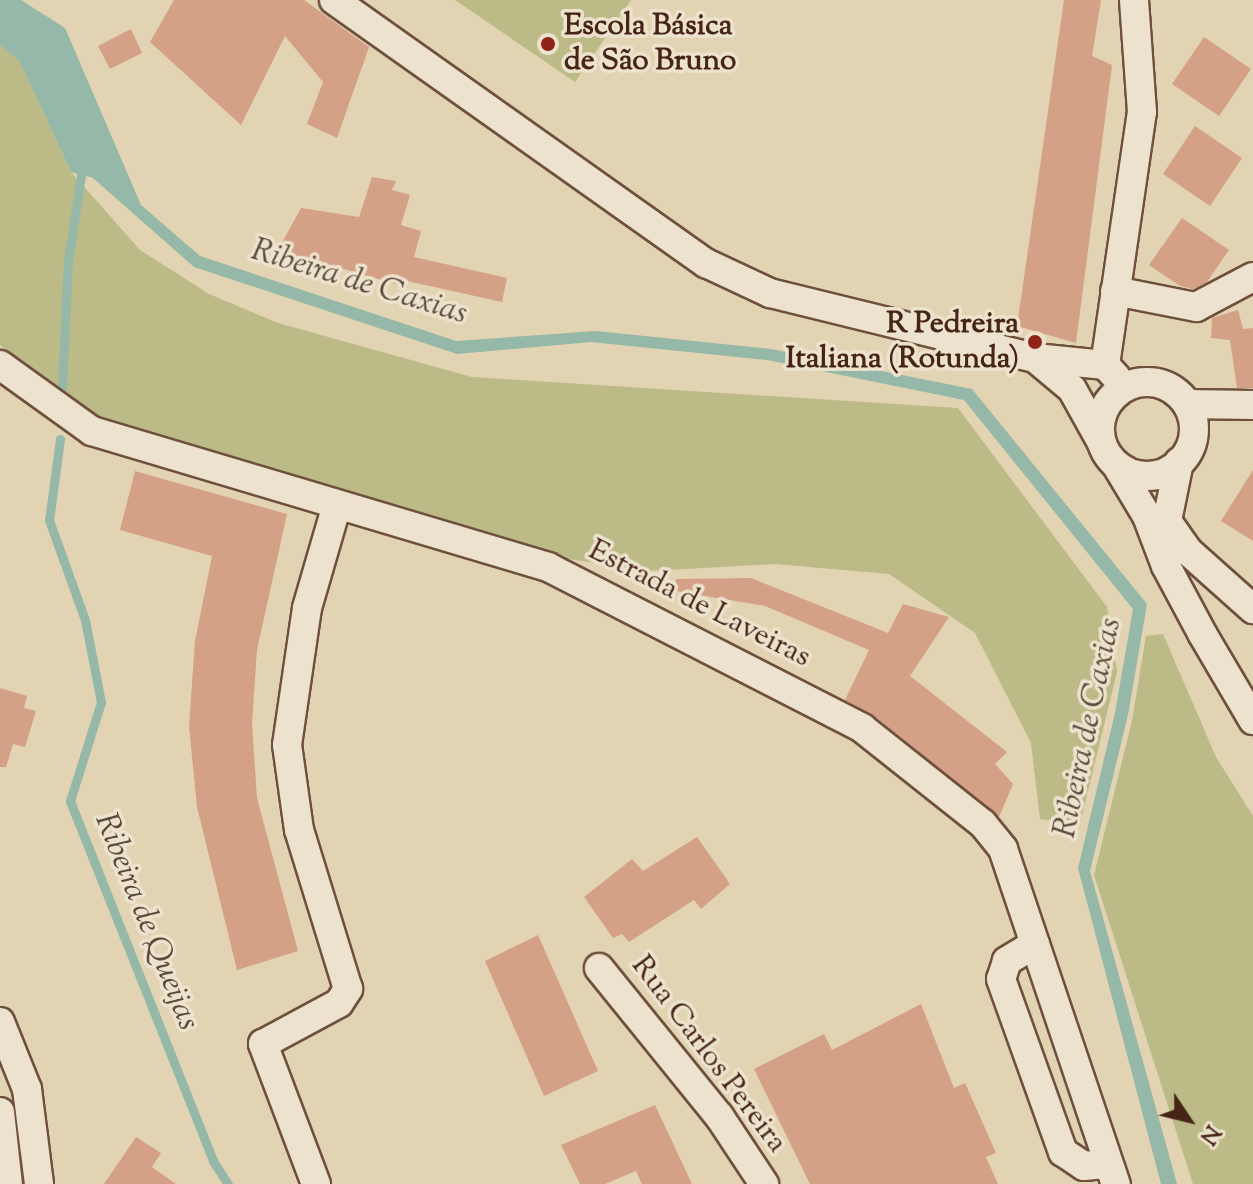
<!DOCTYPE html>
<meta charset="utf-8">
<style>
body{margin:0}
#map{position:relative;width:1253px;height:1184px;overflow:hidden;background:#e2d3b2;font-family:"Sorts Mill Goudy",serif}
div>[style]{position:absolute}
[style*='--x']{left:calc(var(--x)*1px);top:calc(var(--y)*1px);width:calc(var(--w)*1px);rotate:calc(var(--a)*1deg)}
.green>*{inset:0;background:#bcba87}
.water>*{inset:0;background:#95b8a8}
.stream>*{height:9px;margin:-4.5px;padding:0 4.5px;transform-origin:4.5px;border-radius:4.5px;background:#95b8a8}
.building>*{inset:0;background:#d5a186}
.roads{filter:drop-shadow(2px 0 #6e503d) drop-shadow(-2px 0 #6e503d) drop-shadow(0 2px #6e503d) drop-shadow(0 -2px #6e503d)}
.minor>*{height:28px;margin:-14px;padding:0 14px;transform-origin:14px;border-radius:14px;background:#ece2cd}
.minor>.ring{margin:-14px;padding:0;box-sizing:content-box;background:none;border:28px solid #ece2cd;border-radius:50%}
.dots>*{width:22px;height:22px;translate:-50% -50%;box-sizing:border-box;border:4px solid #ece2cd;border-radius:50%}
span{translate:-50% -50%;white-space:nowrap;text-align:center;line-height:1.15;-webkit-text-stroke:7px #ece2cd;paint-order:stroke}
.poi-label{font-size:30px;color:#472516;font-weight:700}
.left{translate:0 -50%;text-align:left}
.right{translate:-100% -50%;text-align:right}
.street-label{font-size:30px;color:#472516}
.water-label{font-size:32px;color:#5a4a3a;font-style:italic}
.north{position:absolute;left:1149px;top:1080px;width:80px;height:80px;-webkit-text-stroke:6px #ece2cd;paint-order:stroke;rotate:125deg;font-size:22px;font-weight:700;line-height:32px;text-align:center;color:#472516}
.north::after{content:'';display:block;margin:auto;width:28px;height:36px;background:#472516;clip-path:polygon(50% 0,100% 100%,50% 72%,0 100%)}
</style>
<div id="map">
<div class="green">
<div style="clip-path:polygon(455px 0,631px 0,575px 82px)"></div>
<div style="clip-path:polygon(0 45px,20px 62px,71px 172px,140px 250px,209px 294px,278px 323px,472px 377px,958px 408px,1107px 607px,1117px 672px,1080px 824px,1040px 819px,1031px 743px,975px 633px,889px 574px,775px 564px,650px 571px,562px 558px,82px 415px,0 345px)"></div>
<div style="clip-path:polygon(1163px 634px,1216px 757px,1253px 816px,1253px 1184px,1193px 1184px,1094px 875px,1132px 721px,1146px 636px)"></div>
</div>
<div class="water">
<div style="clip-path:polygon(0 0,21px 0,65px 28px,141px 205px,200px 256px,456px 341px,596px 331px,771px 349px,972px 389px,1147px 604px,1128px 715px,1090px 871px,1177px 1184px,1161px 1184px,1078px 868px,1115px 713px,1133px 609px,964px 400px,767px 360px,591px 342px,457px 354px,194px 267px,93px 178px,71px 172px,20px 62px,0 45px)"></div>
</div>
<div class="stream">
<div style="--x:62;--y:387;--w:126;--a:-87.3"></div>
<div style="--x:68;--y:261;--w:99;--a:-81.3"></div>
<div style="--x:60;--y:439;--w:82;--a:97.7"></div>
<div style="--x:49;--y:520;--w:106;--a:70.2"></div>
<div style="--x:85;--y:620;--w:84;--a:79"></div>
<div style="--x:101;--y:702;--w:104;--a:107.4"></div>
<div style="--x:70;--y:801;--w:387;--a:68.3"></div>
<div style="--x:213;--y:1161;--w:27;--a:57"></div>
</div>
<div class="building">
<div style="clip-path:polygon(174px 0,304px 0,369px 47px,337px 138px,307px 124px,323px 82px,285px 36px,241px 125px,150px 42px)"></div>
<div style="clip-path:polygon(1064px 0,1101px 0,1092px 56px,1112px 65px,1076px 343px,1017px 326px)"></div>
<div style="clip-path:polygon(131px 29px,142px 53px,110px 69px,98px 46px)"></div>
<div style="clip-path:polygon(1204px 37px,1251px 69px,1219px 116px,1172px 84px)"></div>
<div style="clip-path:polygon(1195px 126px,1242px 158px,1210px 206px,1163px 174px)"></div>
<div style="clip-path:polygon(372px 177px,396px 181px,392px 190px,410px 195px,401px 225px,421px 231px,414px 257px,507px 278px,502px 302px,407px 281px,406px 287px,278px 250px,301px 208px,359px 217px)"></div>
<div style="clip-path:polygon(1182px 218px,1229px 250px,1207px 282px,1193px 289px,1180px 286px,1149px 265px)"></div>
<div style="clip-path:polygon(1238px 310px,1243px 329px,1253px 328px,1253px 388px,1237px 388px,1230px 340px,1211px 338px,1212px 318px)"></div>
<div style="clip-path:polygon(1253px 470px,1253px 541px,1221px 521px)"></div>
<div style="clip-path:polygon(135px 471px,287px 514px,257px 650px,252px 723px,257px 798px,298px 951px,237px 970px,197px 807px,189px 726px,195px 641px,212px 556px,120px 530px)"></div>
<div style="clip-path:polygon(751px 578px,888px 633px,903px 604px,949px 617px,910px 676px,1007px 752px,995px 764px,1013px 784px,999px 817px,873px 715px,845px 700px,869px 650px,765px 606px,675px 591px,676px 579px)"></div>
<div style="clip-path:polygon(0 688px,27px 696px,24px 708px,36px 711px,25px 747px,13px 744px,6px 767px,0 767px)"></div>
<div style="clip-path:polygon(697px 837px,730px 884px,701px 909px,694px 900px,629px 942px,622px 934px,613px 938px,584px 897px,632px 859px,643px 871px)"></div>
<div style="clip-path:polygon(538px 935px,598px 1071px,544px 1096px,485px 961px)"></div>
<div style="clip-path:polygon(921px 1004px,954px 1088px,965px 1083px,996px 1153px,986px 1157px,998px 1184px,810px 1184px,754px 1069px,824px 1034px,832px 1050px)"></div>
<div style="clip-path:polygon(655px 1105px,692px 1184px,642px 1184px,636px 1171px,605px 1184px,580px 1184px,561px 1145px)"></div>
<div style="clip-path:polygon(136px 1137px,161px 1153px,152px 1167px,176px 1184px,104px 1184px)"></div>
</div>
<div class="roads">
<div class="minor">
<div style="--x:334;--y:0;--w:456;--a:35.3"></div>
<div style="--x:706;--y:263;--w:71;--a:25.1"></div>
<div style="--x:770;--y:293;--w:273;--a:13.8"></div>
<div style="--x:1035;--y:358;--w:48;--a:40"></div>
<div style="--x:1072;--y:389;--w:60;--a:60.9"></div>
<div style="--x:1115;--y:291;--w:83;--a:11.2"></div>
<div style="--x:1196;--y:307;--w:64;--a:-27.8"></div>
<div style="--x:1035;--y:358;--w:70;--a:5.7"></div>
<div style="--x:1105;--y:365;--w:16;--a:47"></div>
<div style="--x:0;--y:365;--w:113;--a:35.7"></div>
<div style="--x:92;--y:431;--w:476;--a:16.6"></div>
<div style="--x:548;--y:567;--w:353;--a:27.1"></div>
<div style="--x:862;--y:728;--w:154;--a:38.4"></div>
<div style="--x:983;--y:824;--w:32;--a:51"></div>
<div style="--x:1003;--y:849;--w:354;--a:71.4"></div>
<div style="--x:1105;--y:365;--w:256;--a:-81.7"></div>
<div style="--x:1142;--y:112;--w:112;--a:-94.1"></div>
<div class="ring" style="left:1100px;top:382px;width:66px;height:66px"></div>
<div style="--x:1187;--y:404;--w:66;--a:0.9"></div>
<div style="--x:1179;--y:462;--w:60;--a:101.5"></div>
<div style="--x:1167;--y:521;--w:38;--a:55"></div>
<div style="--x:1189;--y:552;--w:86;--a:41.7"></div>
<div style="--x:1117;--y:466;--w:58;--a:59"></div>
<div style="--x:1147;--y:516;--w:53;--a:69.2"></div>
<div style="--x:1166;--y:566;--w:78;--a:61.8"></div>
<div style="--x:1203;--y:635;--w:99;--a:59.5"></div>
<div style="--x:1035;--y:944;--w:33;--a:149"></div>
<div style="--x:1007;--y:961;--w:19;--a:108"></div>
<div style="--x:1001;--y:979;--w:184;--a:70.3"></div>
<div style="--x:1063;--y:1152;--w:25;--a:34"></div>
<div style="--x:1084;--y:1166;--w:24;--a:-5"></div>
<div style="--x:599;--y:968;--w:191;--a:51"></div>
<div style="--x:719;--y:1116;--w:82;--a:56.5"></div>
<div style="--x:0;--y:1022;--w:72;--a:68.1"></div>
<div style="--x:27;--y:1089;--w:96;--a:82.8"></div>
<div style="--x:0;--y:1112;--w:72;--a:83.7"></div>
<div style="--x:316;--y:1184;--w:150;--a:-110.7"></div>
<div style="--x:263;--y:1044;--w:86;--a:-28.3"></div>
<div style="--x:339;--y:1003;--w:17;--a:-57"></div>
<div style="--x:348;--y:989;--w:166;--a:-107.1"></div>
<div style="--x:299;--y:830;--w:86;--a:-98"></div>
<div style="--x:287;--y:745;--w:138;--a:-81.7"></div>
<div style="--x:307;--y:608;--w:107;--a:-73.8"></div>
</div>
</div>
<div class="dots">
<div style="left:548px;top:44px;background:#8f2418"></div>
<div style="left:1035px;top:342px;background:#8f2418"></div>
</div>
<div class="poi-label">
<span class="left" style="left:564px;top:44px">Escola Básica<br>de São Bruno</span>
<span class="right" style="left:1019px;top:342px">R Pedreira<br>Italiana (Rotunda)</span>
</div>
<div class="street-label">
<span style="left:699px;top:605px;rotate:27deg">Estrada de Laveiras</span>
<span style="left:708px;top:1055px;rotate:53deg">Rua Carlos Pereira</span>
</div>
<div class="water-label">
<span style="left:359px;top:283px;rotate:17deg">Ribeira de Caxias</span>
<span style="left:1089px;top:728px;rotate:-78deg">Ribeira de Caxias</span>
<span style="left:146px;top:922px;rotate:68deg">Ribeira de Queijas</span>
</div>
<div class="north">N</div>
</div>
